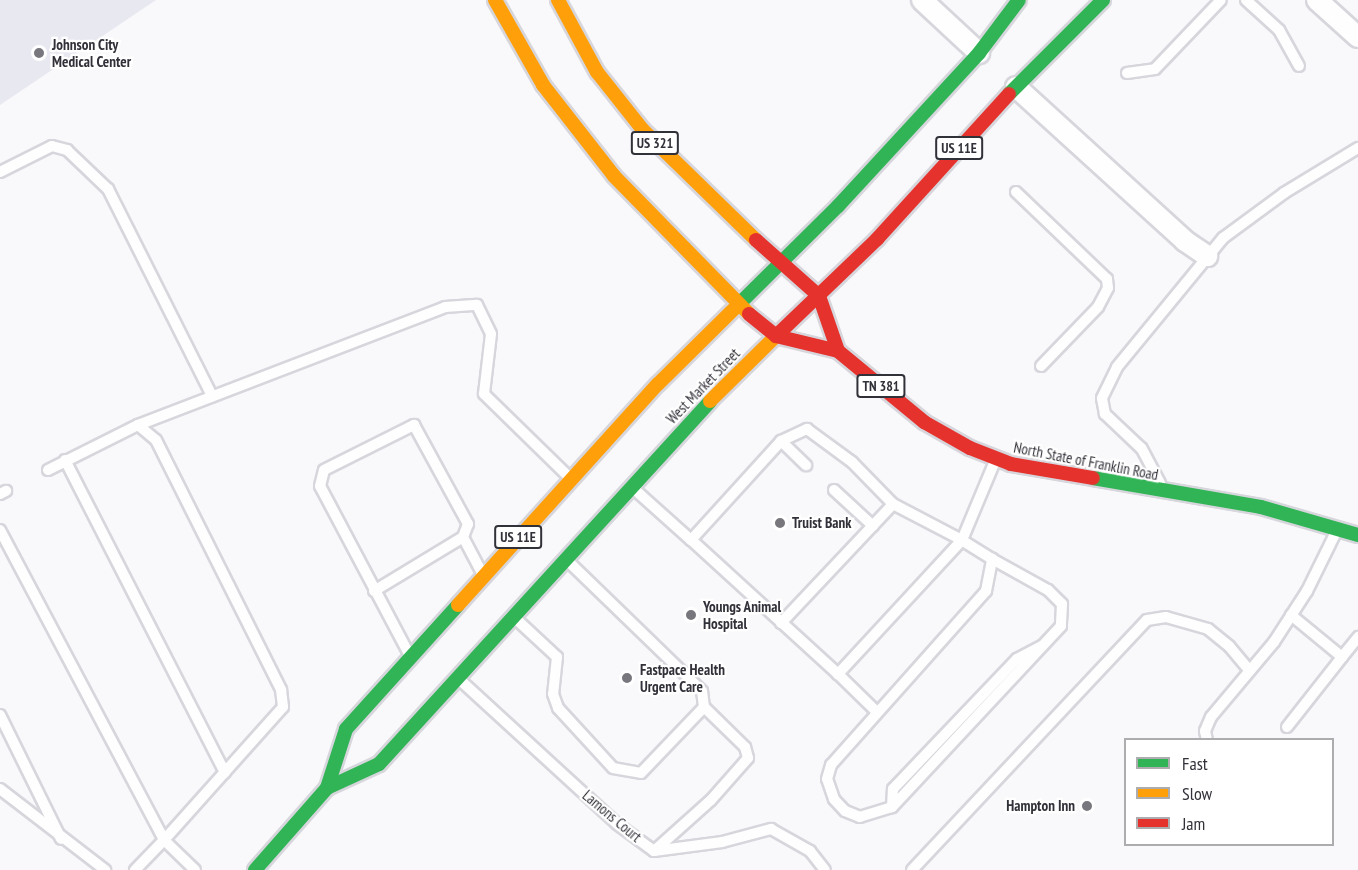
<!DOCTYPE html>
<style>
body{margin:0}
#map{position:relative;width:1358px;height:870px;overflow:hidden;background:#f9f9fb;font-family:"PT Sans Narrow",sans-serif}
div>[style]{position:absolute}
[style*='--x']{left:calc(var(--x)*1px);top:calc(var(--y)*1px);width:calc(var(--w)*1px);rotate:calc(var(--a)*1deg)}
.built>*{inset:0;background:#e8e9f0}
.roads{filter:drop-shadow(2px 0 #d6d6dc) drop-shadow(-2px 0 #d6d6dc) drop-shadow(0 2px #d6d6dc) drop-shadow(0 -2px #d6d6dc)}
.lane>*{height:10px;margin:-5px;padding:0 5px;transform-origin:5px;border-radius:5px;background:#fefefe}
.street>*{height:20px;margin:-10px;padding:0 10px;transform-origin:10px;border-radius:10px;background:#fefefe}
.fast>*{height:14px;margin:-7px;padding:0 7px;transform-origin:7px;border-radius:7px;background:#30b455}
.slow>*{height:14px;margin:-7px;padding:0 7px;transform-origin:7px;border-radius:7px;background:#ff9f0a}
.jam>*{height:14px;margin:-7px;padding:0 7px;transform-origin:7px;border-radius:7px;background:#e5322d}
.dots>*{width:16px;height:16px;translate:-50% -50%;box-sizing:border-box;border:3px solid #fff;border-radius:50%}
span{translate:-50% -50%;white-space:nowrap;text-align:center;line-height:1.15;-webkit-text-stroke:4.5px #fff;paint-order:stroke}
.shield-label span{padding:2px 4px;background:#fff;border:2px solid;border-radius:4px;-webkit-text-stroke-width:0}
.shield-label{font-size:14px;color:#313139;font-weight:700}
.poi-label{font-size:15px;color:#313139;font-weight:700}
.left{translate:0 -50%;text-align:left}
.right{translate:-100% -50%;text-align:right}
.street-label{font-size:15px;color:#313139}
.legend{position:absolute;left:1124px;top:738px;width:210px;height:108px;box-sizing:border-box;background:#fff;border:2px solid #adadb0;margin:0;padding:8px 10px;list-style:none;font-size:18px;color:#313139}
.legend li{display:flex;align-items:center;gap:12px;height:30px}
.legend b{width:30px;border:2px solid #adadb0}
</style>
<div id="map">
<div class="built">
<div style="clip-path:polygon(0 0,156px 0,0 105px)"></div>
</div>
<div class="roads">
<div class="lane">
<div style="--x:1246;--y:0;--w:45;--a:42.3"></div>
<div style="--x:1279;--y:30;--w:41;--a:60.9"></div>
<div style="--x:1127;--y:73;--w:28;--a:-8"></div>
<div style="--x:1155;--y:69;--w:95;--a:-46.3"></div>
<div style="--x:0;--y:172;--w:58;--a:-26.6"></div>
<div style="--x:52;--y:146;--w:16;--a:15"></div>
<div style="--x:67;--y:150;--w:57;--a:43.6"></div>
<div style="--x:108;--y:189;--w:232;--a:63.3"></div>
<div style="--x:1016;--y:192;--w:126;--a:43.7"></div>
<div style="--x:1107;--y:279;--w:9;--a:84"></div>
<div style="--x:1108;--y:288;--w:21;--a:118"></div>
<div style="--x:1098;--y:307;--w:82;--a:134"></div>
<div style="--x:138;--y:425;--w:329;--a:-21"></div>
<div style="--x:445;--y:307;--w:32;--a:-4"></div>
<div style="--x:477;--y:305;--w:32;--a:64"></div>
<div style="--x:491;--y:334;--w:60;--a:96.7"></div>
<div style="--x:484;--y:394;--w:120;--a:44.3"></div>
<div style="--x:781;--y:441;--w:35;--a:44"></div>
<div style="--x:65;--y:460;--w:351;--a:62.9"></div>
<div style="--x:48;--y:470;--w:101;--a:-26.6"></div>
<div style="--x:138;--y:425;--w:23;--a:40"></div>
<div style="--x:156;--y:440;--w:280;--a:63.4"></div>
<div style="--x:281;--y:690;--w:17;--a:83"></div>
<div style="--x:283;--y:707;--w:178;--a:131.8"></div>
<div style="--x:164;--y:840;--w:43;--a:44.1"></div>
<div style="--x:1160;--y:483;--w:40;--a:-118"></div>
<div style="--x:1141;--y:448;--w:50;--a:-136.6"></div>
<div style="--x:1105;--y:414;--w:16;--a:-101"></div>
<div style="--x:1102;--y:398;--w:34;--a:-64"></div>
<div style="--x:1117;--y:367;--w:167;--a:-50.6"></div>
<div style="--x:1223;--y:238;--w:76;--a:-36.4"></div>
<div style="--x:1284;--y:193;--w:87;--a:-31.3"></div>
<div style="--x:634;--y:489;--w:76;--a:41.8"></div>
<div style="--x:834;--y:490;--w:53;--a:42.7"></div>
<div style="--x:0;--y:494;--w:7;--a:-27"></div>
<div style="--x:0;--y:530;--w:351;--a:62.1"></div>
<div style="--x:164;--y:840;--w:42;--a:134"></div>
<div style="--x:992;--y:559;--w:64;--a:29"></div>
<div style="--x:1048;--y:590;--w:20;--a:45"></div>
<div style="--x:1062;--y:604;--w:22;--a:93"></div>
<div style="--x:1061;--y:626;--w:248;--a:133"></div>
<div style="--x:892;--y:807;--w:34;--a:163"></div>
<div style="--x:860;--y:817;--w:16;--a:-158"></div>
<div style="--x:845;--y:811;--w:16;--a:-133"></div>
<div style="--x:834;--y:799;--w:21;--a:-109"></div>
<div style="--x:827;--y:779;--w:15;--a:-74"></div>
<div style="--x:831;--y:765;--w:233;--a:-48.3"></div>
<div style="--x:986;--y:591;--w:33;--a:-79"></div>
<div style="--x:992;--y:559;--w:36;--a:-148"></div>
<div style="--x:962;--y:540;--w:86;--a:-67.3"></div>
<div style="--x:374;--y:591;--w:104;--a:-31.2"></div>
<div style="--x:1291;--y:615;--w:66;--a:39.5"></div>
<div style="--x:1342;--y:657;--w:26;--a:-51"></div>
<div style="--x:516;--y:619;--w:56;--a:42.8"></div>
<div style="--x:557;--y:657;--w:37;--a:96"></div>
<div style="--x:553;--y:694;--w:15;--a:70"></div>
<div style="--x:558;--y:708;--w:81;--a:47.5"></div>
<div style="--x:613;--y:768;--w:28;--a:10"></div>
<div style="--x:641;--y:773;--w:91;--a:-46.3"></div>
<div style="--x:704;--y:707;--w:16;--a:-97"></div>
<div style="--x:702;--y:691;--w:187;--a:-135.9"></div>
<div style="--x:781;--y:623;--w:163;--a:-46.7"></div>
<div style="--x:409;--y:654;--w:190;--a:-117.9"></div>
<div style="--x:320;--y:486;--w:16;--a:-76"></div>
<div style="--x:324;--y:470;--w:101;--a:-26.6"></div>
<div style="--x:414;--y:425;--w:113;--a:61.4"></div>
<div style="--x:468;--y:524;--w:14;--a:111"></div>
<div style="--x:463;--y:537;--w:41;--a:62.2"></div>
<div style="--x:838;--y:674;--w:199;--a:-137.6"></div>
<div style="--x:691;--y:540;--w:134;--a:-47.7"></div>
<div style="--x:781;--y:441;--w:29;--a:-25"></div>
<div style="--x:807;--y:429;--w:56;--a:36.3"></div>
<div style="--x:852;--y:462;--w:59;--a:45.7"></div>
<div style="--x:893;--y:504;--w:78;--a:27.6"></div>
<div style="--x:962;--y:540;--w:183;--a:132.8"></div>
<div style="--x:838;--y:674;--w:54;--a:44.3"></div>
<div style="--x:460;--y:680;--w:213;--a:42.5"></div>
<div style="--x:617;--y:824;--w:46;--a:36.1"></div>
<div style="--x:654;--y:851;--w:69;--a:-7.5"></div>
<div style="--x:722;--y:842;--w:51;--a:-14.9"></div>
<div style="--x:771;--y:829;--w:45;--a:29.4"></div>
<div style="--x:810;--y:851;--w:24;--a:52"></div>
<div style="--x:0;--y:715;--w:138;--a:63.8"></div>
<div style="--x:1287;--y:727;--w:89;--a:-51.8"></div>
<div style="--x:1207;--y:740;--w:9;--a:-103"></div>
<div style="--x:1205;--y:731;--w:15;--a:-67"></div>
<div style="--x:1211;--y:717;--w:98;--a:-50"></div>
<div style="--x:1274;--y:642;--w:61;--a:-57.1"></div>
<div style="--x:1307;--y:591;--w:66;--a:-63.8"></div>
<div style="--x:0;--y:789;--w:133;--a:37.6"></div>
<div style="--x:892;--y:807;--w:18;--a:-87"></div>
<div style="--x:893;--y:789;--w:180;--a:-46.4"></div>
<div style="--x:1017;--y:659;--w:27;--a:-28"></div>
<div style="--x:654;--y:851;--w:76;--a:-41.8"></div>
<div style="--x:711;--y:800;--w:56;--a:-48.6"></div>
<div style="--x:748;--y:758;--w:11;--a:-105"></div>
<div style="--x:745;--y:747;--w:57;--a:-135.7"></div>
<div style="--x:912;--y:870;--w:343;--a:-46.8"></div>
<div style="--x:1147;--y:620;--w:19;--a:-9"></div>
<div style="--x:1166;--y:617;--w:44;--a:15.9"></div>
<div style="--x:1208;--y:629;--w:27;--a:39"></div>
<div style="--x:1229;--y:646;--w:30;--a:50"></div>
</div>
<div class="street">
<div style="--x:922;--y:0;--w:78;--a:42.9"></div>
<div style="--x:1317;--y:0;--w:55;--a:42.1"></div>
<div style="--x:1016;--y:87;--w:229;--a:42.3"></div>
<div style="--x:1185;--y:241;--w:27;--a:34"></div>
</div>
<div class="fast">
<div style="--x:1009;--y:94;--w:133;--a:-45"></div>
<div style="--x:738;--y:305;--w:141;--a:-44.7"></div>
<div style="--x:838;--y:206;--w:208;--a:-47.3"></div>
<div style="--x:979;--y:53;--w:66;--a:-53"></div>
<div style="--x:1093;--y:478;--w:170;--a:9.8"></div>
<div style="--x:1261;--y:507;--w:101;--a:16.1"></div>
<div style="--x:327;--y:788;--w:57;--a:-24.8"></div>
<div style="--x:379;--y:764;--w:491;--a:-47.6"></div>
<div style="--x:255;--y:870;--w:109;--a:-48.7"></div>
<div style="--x:327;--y:788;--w:62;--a:-72.1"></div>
<div style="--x:346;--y:729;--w:167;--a:-47.9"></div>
</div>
<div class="slow">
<div style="--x:495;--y:0;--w:98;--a:60.5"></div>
<div style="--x:543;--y:85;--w:115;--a:52"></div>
<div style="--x:614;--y:176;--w:193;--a:45.6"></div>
<div style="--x:558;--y:0;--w:82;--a:61.6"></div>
<div style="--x:597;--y:72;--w:74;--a:51.6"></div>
<div style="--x:643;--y:130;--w:158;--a:44.2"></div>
<div style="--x:710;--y:401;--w:93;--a:-44.6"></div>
<div style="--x:458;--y:605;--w:298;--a:-47.9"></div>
<div style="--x:658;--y:384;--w:112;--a:-44.6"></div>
</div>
<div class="jam">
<div style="--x:756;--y:240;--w:84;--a:41.6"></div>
<div style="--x:819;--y:296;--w:58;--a:70.9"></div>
<div style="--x:749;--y:314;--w:35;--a:39"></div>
<div style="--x:776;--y:336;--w:64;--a:13.6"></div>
<div style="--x:838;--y:351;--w:112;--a:39.5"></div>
<div style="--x:924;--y:422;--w:53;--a:29.5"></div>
<div style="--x:970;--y:448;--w:44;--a:21.3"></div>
<div style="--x:1011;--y:464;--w:83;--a:9.7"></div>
<div style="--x:776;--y:336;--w:140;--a:-43.8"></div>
<div style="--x:877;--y:239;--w:196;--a:-47.7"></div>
</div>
</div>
<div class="dots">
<div style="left:39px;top:53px;background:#77777d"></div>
<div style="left:780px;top:523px;background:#77777d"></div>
<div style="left:691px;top:615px;background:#77777d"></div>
<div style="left:627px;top:678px;background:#77777d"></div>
<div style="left:1087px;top:806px;background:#77777d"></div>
</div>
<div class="shield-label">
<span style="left:655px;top:143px">US 321</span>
<span style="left:959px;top:148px">US 11E</span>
<span style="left:881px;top:386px">TN 381</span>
<span style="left:518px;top:537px">US 11E</span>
</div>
<div class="poi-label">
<span class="left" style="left:52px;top:53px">Johnson City<br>Medical Center</span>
<span class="left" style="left:792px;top:523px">Truist Bank</span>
<span class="left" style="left:703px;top:615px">Youngs Animal<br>Hospital</span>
<span class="left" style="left:640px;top:678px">Fastpace Health<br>Urgent Care</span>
<span class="right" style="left:1075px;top:806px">Hampton Inn</span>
</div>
<div class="street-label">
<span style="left:703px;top:386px;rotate:-46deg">West Market Street</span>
<span style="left:1086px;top:461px;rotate:11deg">North State of Franklin Road</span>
<span style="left:612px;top:816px;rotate:40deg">Lamons Court</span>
</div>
<ul class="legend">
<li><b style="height:8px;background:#30b455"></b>Fast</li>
<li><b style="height:8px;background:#ff9f0a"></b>Slow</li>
<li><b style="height:8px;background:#e5322d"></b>Jam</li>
</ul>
</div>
